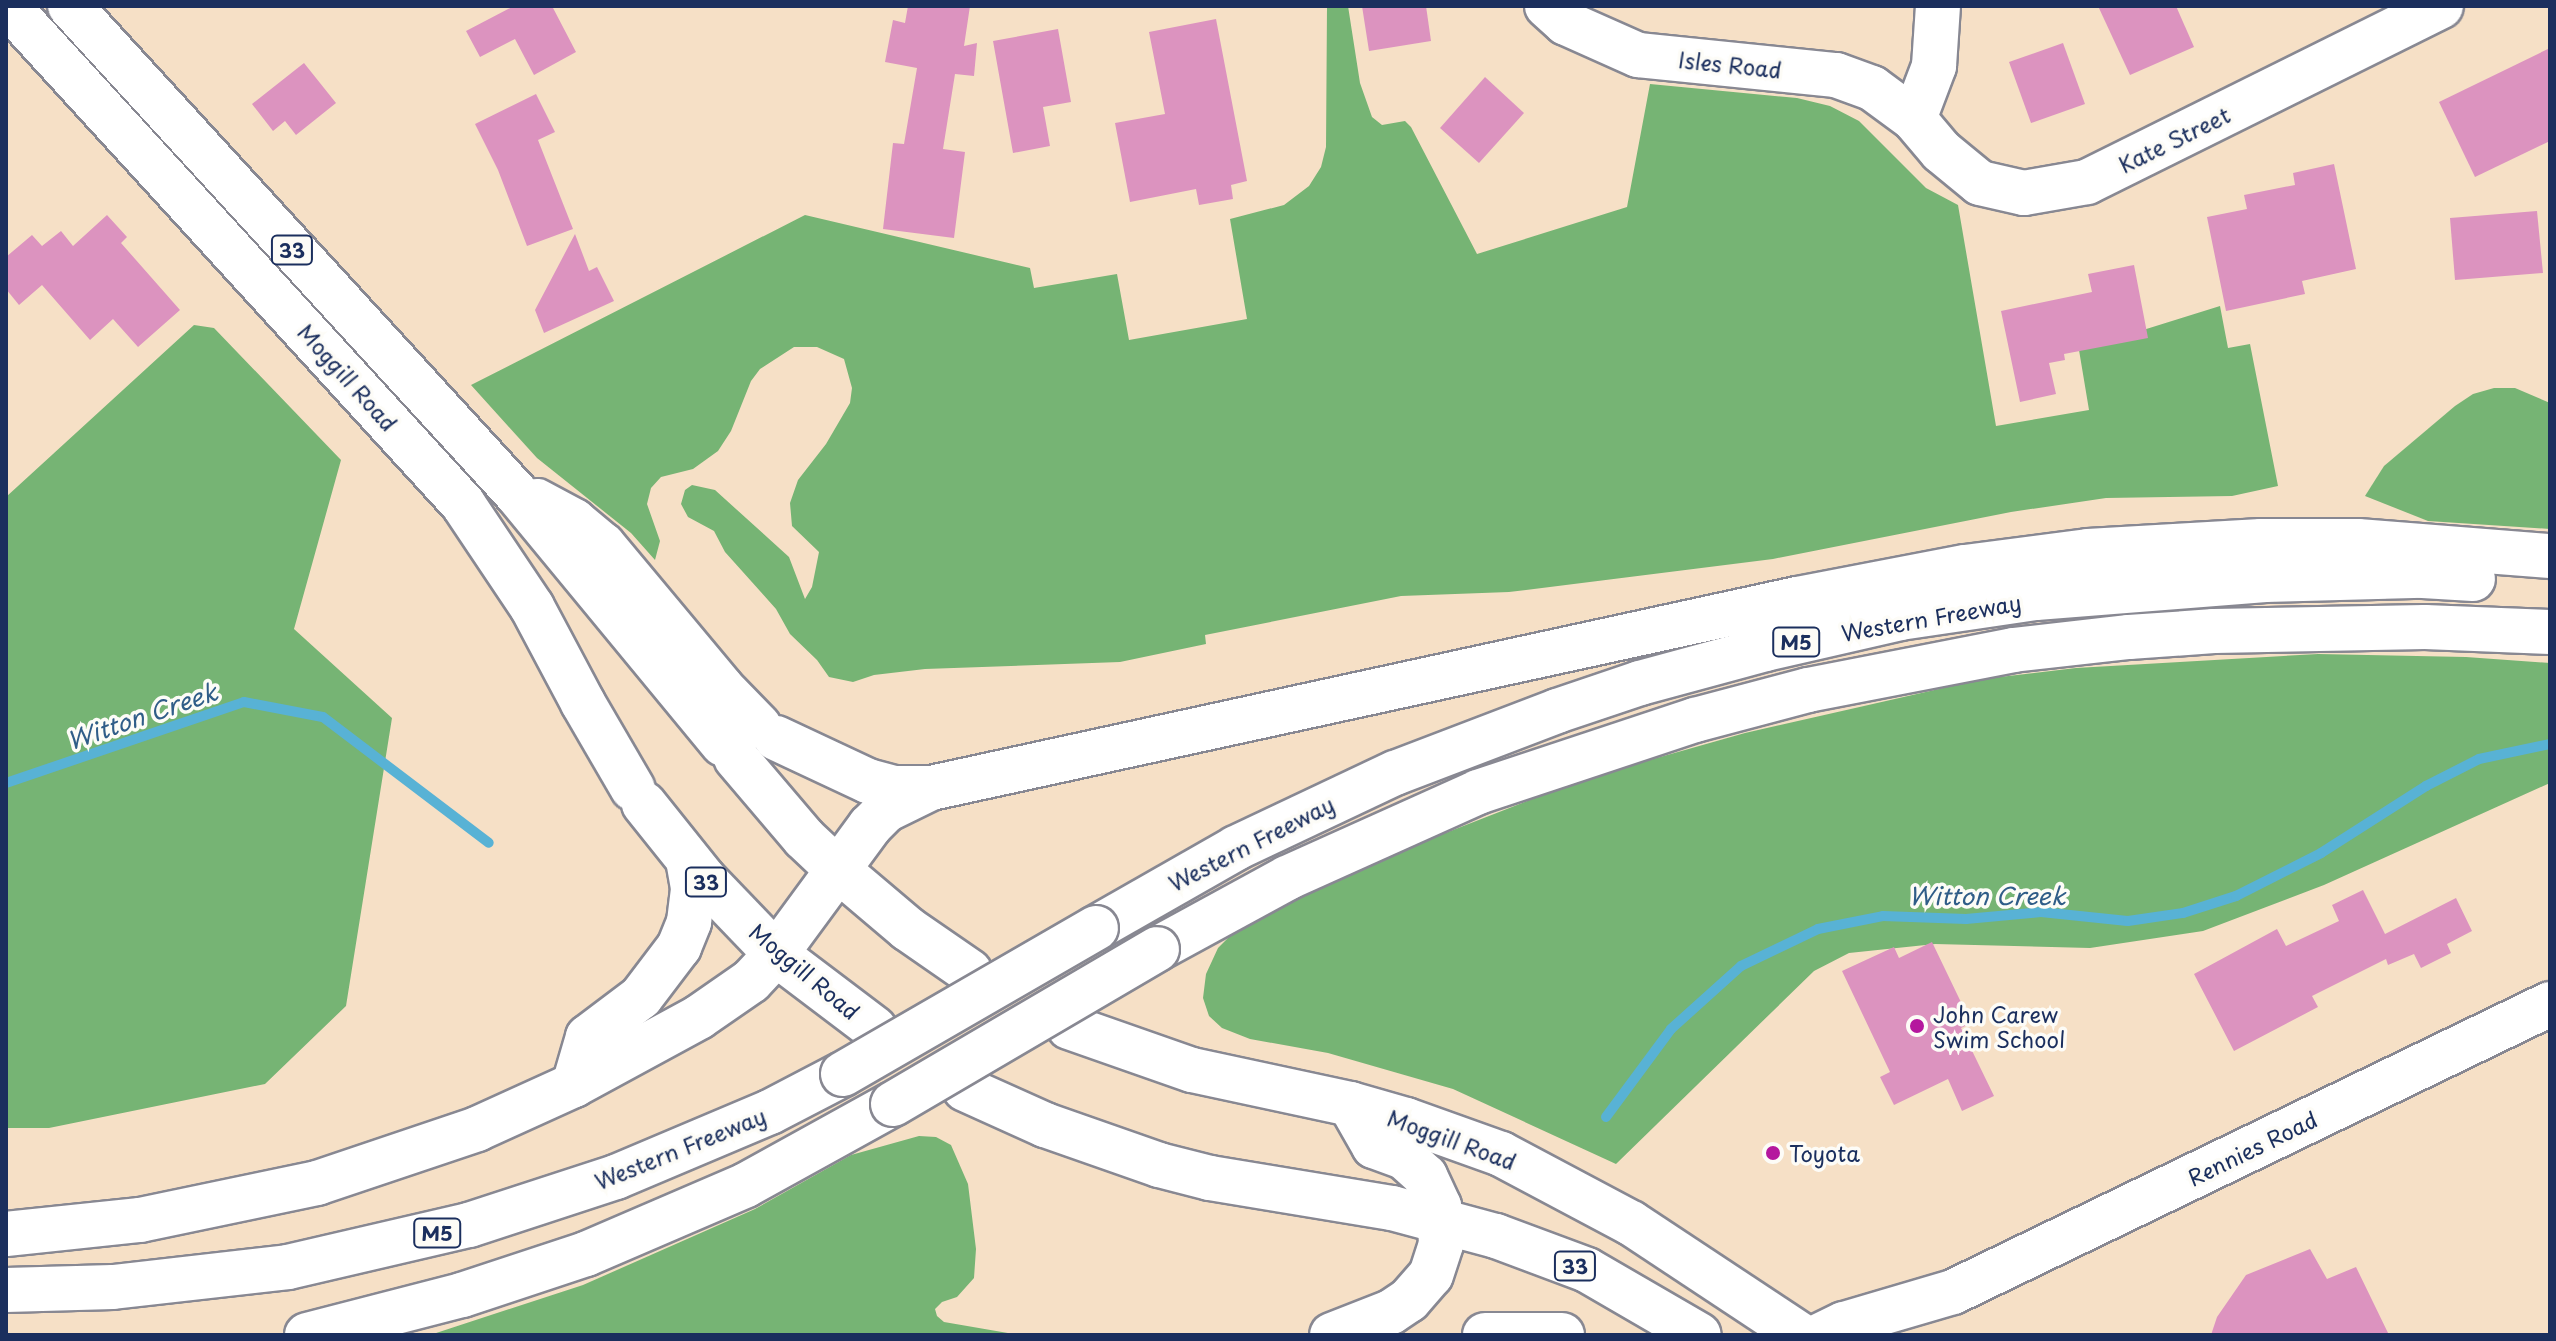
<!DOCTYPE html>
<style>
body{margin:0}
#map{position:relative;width:2556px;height:1341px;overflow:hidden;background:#f6e0c6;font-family:"Playpen Sans",sans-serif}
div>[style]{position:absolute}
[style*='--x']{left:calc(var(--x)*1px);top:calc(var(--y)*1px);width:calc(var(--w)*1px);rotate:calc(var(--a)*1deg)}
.forest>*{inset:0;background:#76b474}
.stream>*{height:10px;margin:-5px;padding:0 5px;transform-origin:5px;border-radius:5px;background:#58b2d5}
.building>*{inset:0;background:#dc93bf}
.roads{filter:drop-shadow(2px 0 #888892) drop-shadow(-2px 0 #888892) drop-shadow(0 2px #888892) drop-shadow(0 -2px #888892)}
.minor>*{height:44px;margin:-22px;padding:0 22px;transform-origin:22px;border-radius:22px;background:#fff}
.highway>*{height:44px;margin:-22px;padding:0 22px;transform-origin:22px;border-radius:22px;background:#fff}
.bridges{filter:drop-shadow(2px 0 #888892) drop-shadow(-2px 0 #888892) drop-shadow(0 2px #888892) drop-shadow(0 -2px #888892)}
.highway-bridge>*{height:44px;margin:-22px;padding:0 22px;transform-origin:22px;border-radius:22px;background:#fff}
.dots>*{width:22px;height:22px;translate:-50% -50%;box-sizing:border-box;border:4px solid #fdfcf7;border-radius:50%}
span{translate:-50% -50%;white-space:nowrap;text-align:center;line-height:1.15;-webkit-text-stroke:7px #fdfcf7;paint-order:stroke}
.shield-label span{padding:2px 6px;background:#fdfcf7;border:2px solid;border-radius:6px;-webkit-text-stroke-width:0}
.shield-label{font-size:20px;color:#1b2f5e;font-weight:700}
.street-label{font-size:22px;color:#1b2f5e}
.poi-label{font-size:22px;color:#1b2f5e}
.left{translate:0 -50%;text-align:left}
.water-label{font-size:24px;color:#305d88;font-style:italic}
.frame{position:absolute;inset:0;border:8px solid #1b2f5e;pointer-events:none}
</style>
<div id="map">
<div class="forest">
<div style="clip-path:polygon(1327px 6px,1348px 6px,1360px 83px,1372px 117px,1382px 125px,1405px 121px,1411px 127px,1477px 254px,1627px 207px,1650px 84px,1797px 98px,1830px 106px,1859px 121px,1926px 188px,1958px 205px,1996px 426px,2089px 410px,2079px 350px,2220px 306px,2228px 348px,2250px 344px,2278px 486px,2232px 496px,2106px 498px,2011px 512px,1773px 559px,1509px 592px,1401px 596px,1205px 635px,1206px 644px,1120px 662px,925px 669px,874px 675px,853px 682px,829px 677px,817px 660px,790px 634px,776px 609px,725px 552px,714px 531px,688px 517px,681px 504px,685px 490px,692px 485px,715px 490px,789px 557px,805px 599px,812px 587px,819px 552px,792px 526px,790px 503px,798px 480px,826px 444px,850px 403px,852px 388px,844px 359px,817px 347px,794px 347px,760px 369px,751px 381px,731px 431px,718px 451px,693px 469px,661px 477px,651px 488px,647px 504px,660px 541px,655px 560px,631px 533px,537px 458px,471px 385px,805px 215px,1030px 268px,1034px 288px,1117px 274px,1129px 340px,1247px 319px,1230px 219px,1284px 205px,1309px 186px,1321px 167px,1326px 147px)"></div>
<div style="clip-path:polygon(194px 325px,214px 328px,341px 460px,294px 629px,392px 718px,346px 1006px,265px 1084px,49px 1128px,6px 1128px,6px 497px)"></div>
<div style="clip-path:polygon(2494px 388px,2515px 388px,2550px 403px,2550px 529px,2428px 521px,2365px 496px,2384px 466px,2455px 406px,2473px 394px)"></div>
<div style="clip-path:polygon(2318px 654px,2466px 657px,2550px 663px,2550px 783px,2324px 885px,2203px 931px,2090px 948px,1935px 944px,1849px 953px,1814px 971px,1616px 1164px,1453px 1089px,1328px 1053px,1250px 1039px,1222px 1028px,1209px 1016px,1203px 998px,1206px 974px,1218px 948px,1235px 931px,1379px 859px,1545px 794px,1632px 765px,1745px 733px,1983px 679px,2076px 668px)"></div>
<div style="clip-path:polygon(919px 1136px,936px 1137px,951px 1145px,968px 1184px,976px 1249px,974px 1278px,957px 1297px,942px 1302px,935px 1309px,937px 1316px,944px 1322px,1020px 1335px,430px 1335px,583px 1285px,755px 1209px,851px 1155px)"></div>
</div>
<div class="stream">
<div style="--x:6;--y:783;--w:251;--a:-18.8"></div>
<div style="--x:244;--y:702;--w:80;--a:10.8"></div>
<div style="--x:323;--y:717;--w:208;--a:37.2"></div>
<div style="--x:1606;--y:1117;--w:109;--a:-53.5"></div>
<div style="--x:1671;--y:1029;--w:94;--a:-42"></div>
<div style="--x:1741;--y:966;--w:85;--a:-25.7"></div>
<div style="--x:1818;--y:929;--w:66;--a:-11.3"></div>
<div style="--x:1883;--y:916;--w:83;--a:2.1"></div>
<div style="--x:1966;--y:919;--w:75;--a:-5.3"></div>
<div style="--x:2041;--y:912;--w:87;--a:5.9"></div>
<div style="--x:2128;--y:921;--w:56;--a:-8.3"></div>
<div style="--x:2183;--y:913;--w:56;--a:-17.8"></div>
<div style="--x:2236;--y:896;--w:95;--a:-26.8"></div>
<div style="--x:2321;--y:853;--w:125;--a:-32.5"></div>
<div style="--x:2426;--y:786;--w:59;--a:-27"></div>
<div style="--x:2479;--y:759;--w:73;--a:-11.9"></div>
</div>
<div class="building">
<div style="clip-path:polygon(514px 6px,552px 6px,576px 52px,534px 75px,515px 39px,480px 57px,466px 31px)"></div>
<div style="clip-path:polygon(908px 6px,970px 6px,964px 46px,977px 43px,974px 76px,955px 74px,943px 149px,965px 152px,954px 238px,883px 229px,893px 143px,904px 144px,917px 68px,885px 62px,893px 20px,905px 23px)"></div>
<div style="clip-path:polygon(1362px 6px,1426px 6px,1431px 41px,1369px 51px)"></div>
<div style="clip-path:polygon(2098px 6px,2176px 6px,2194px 47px,2130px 75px)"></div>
<div style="clip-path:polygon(1216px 19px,1247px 181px,1231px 185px,1233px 199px,1199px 205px,1196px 189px,1130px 202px,1115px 123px,1165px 114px,1149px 32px)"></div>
<div style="clip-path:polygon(1058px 29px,1071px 102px,1043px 107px,1050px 146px,1013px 153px,993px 41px)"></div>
<div style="clip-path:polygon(2063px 43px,2085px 104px,2031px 123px,2009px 62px)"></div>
<div style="clip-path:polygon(2550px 48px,2550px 141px,2475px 177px,2439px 102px)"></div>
<div style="clip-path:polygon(304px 63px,336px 103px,296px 135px,285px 121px,273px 131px,252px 104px)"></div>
<div style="clip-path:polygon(1485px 77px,1524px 113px,1479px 163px,1440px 128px)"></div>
<div style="clip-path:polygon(536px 94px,555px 132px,538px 140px,573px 229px,527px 246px,498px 170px,475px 124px)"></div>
<div style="clip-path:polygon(2334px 164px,2356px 269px,2302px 281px,2305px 294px,2226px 311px,2207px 217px,2247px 209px,2244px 195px,2295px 185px,2293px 173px)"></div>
<div style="clip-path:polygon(2537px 211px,2543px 273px,2455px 280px,2450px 218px)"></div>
<div style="clip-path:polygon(107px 215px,127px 237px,121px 243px,180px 310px,138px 347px,113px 319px,90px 340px,42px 285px,19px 305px,6px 289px,6px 257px,32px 235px,42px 246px,61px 231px,73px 246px)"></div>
<div style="clip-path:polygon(575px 234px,589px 271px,597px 267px,614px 301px,544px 333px,535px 310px)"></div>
<div style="clip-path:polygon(2134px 265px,2148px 338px,2064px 354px,2065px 360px,2049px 363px,2056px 394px,2020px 402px,2001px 311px,2092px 292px,2088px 274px)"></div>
<div style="clip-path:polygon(2363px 890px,2385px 934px,2456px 898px,2472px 931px,2447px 944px,2451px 953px,2421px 968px,2414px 954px,2388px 965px,2386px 959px,2312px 996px,2318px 1007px,2234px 1051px,2194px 974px,2277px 929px,2286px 946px,2339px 921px,2332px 905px)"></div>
<div style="clip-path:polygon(1932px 942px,1971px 1023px,1961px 1028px,1994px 1096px,1962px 1111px,1948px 1079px,1894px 1105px,1880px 1077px,1890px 1072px,1842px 971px,1894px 947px,1899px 958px)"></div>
<div style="clip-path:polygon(2310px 1249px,2327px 1279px,2356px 1267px,2389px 1335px,2211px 1335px,2217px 1317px,2246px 1275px)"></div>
</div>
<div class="roads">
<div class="minor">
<div style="--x:1547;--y:6;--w:25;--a:42"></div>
<div style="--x:1566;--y:23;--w:79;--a:24"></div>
<div style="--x:1638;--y:55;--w:199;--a:5.8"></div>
<div style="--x:1836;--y:75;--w:38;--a:20"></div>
<div style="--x:1872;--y:88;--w:52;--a:36.4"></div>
<div style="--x:1914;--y:119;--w:42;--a:49.8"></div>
<div style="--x:1941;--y:151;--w:50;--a:39.4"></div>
<div style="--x:1980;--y:183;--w:45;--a:12.8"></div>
<div style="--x:2024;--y:193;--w:64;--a:-9.9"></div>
<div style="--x:2087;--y:182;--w:395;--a:-26.4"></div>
<div style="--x:1914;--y:119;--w:57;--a:-69.3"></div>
<div style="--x:1934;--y:66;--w:60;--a:-86.2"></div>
<div style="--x:1821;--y:1335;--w:25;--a:-26"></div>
<div style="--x:1844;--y:1324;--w:114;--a:-16.4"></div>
<div style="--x:1953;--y:1292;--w:663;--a:-25.75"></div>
</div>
<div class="highway">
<div style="--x:8;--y:6;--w:675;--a:47.58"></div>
<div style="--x:463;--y:504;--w:124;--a:56.2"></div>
<div style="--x:532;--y:607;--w:109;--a:62"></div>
<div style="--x:583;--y:703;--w:99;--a:59.8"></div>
<div style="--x:70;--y:6;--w:660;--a:47.52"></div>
<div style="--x:516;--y:493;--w:325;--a:50.5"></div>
<div style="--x:537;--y:501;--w:42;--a:28.4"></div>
<div style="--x:574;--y:521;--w:38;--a:40"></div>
<div style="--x:603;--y:545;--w:186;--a:50.2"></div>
<div style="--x:722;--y:688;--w:53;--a:45.8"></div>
<div style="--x:776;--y:738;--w:102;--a:25.1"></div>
<div style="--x:868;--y:781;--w:28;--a:15"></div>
<div style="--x:895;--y:788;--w:36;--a:0"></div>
<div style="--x:736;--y:758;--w:105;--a:49.6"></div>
<div style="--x:804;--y:838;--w:44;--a:43.2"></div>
<div style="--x:836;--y:868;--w:94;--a:40.3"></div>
<div style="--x:908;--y:929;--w:75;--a:34.7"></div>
<div style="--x:644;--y:804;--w:96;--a:51.3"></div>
<div style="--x:704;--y:879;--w:104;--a:46.2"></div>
<div style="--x:776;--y:954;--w:123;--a:37.1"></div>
<div style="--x:1096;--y:928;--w:161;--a:-29.7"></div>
<div style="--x:1236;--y:848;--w:176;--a:-25.3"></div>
<div style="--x:1395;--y:773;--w:173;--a:-20.9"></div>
<div style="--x:1557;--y:711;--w:88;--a:-18.6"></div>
<div style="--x:1640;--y:683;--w:130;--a:-15.2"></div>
<div style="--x:1765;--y:649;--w:139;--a:-12.9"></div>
<div style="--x:1900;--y:618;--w:137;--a:-8.4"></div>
<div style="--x:2036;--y:598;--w:230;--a:-4.5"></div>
<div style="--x:2265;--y:580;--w:158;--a:-1.5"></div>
<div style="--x:2423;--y:576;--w:50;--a:3.4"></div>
<div style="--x:1157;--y:949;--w:148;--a:-28.6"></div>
<div style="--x:1287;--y:878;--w:209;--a:-24.2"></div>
<div style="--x:1478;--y:792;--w:229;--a:-18.4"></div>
<div style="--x:1695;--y:720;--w:117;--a:-14.9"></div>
<div style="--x:1808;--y:690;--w:209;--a:-11"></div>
<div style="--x:2013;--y:650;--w:117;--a:-6.4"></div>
<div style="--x:2129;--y:637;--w:85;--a:-4"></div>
<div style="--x:2214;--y:631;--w:211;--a:-1.1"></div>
<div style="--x:2425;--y:627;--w:125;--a:2.3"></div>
<div style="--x:1069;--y:1027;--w:130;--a:19.3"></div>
<div style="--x:1192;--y:1070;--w:162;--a:12.1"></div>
<div style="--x:1350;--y:1104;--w:58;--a:15.9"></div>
<div style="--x:1406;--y:1120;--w:101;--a:19.7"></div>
<div style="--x:1501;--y:1154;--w:147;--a:28"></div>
<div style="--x:1631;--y:1223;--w:203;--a:33.5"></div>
<div style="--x:574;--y:1085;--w:50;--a:-73.7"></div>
<div style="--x:588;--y:1037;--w:66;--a:-37"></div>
<div style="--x:641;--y:997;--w:63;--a:-52.8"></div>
<div style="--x:679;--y:947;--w:27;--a:-68"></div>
<div style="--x:689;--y:922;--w:34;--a:-83"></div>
<div style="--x:693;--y:888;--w:27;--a:-100"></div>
<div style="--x:965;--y:1089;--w:88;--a:24.2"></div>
<div style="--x:1045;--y:1125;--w:121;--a:19.3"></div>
<div style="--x:1159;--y:1165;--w:53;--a:14.3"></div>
<div style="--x:1210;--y:1178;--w:184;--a:9.4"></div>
<div style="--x:1392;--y:1208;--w:108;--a:15.1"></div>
<div style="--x:1496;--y:1236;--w:97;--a:20.5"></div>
<div style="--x:1587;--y:1270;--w:129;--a:30.1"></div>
<div style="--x:6;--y:1234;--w:135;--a:-6"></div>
<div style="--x:140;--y:1220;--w:181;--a:-11.8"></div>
<div style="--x:317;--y:1183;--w:169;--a:-18.6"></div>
<div style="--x:477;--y:1129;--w:107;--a:-24.4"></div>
<div style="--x:574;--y:1085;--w:142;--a:-28.5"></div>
<div style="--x:699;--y:1017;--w:63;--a:-34.7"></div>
<div style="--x:751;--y:981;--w:37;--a:-47"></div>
<div style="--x:776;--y:954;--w:159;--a:-53.7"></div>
<div style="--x:870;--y:826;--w:23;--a:-45"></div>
<div style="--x:886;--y:810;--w:50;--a:-26.1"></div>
<div style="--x:931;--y:788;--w:886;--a:-12.31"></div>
<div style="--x:1797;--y:599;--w:171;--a:-10.8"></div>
<div style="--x:1965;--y:567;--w:124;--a:-7.4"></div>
<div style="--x:2088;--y:551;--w:173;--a:-3.3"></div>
<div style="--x:2261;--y:541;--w:97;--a:0"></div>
<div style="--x:2358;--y:541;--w:193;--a:4.5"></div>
<div style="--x:6;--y:1290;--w:107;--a:-1.6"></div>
<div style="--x:113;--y:1287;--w:176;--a:-6.5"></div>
<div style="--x:288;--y:1267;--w:186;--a:-13.1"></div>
<div style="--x:469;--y:1225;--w:155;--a:-18.1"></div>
<div style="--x:616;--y:1177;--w:167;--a:-22.9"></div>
<div style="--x:770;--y:1112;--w:82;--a:-27.5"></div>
<div style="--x:307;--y:1335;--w:160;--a:-14.5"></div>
<div style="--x:462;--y:1295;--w:131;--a:-18.3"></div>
<div style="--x:586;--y:1254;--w:174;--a:-23.3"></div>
<div style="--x:746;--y:1185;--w:168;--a:-28.9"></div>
<div style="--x:1332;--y:1335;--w:63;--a:-21.3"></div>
<div style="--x:1391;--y:1312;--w:22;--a:-34"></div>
<div style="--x:1409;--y:1300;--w:33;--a:-49"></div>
<div style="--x:1431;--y:1275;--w:33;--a:-72"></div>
<div style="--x:1441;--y:1244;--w:38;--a:-93"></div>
<div style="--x:1439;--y:1206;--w:33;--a:-115"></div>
<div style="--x:1425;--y:1176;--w:28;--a:-138"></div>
<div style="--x:1404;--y:1157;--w:32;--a:-160"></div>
<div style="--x:1374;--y:1146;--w:48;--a:-119.7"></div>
<div style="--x:1485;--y:1335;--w:77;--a:0"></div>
</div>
</div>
<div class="bridges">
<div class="highway-bridge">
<div style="--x:843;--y:1074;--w:292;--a:-30"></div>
<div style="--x:893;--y:1104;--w:306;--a:-30.4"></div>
</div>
</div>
<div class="dots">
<div style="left:1917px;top:1026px;background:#b5179e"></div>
<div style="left:1773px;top:1153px;background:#b5179e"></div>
</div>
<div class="shield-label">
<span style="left:292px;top:250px">33</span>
<span style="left:1796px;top:642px">M5</span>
<span style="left:706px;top:882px">33</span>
<span style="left:437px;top:1233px">M5</span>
<span style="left:1575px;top:1266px">33</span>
</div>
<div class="street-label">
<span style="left:1730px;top:64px;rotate:6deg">Isles Road</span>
<span style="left:2174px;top:139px;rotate:-26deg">Kate Street</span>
<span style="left:348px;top:377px;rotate:48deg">Moggill Road</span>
<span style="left:1931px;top:617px;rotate:-10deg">Western Freeway</span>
<span style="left:1251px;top:843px;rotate:-27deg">Western Freeway</span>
<span style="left:805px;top:971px;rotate:40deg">Moggill Road</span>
<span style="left:1452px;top:1139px;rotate:20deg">Moggill Road</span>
<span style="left:680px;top:1148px;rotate:-22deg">Western Freeway</span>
<span style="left:2252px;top:1148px;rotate:-26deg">Rennies Road</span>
</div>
<div class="poi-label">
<span class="left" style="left:1933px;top:1026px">John Carew<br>Swim School</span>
<span class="left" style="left:1789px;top:1153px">Toyota</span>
</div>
<div class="water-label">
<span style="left:142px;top:716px;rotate:-19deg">Witton Creek</span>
<span style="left:1987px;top:896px">Witton Creek</span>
</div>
<div class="frame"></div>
</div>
